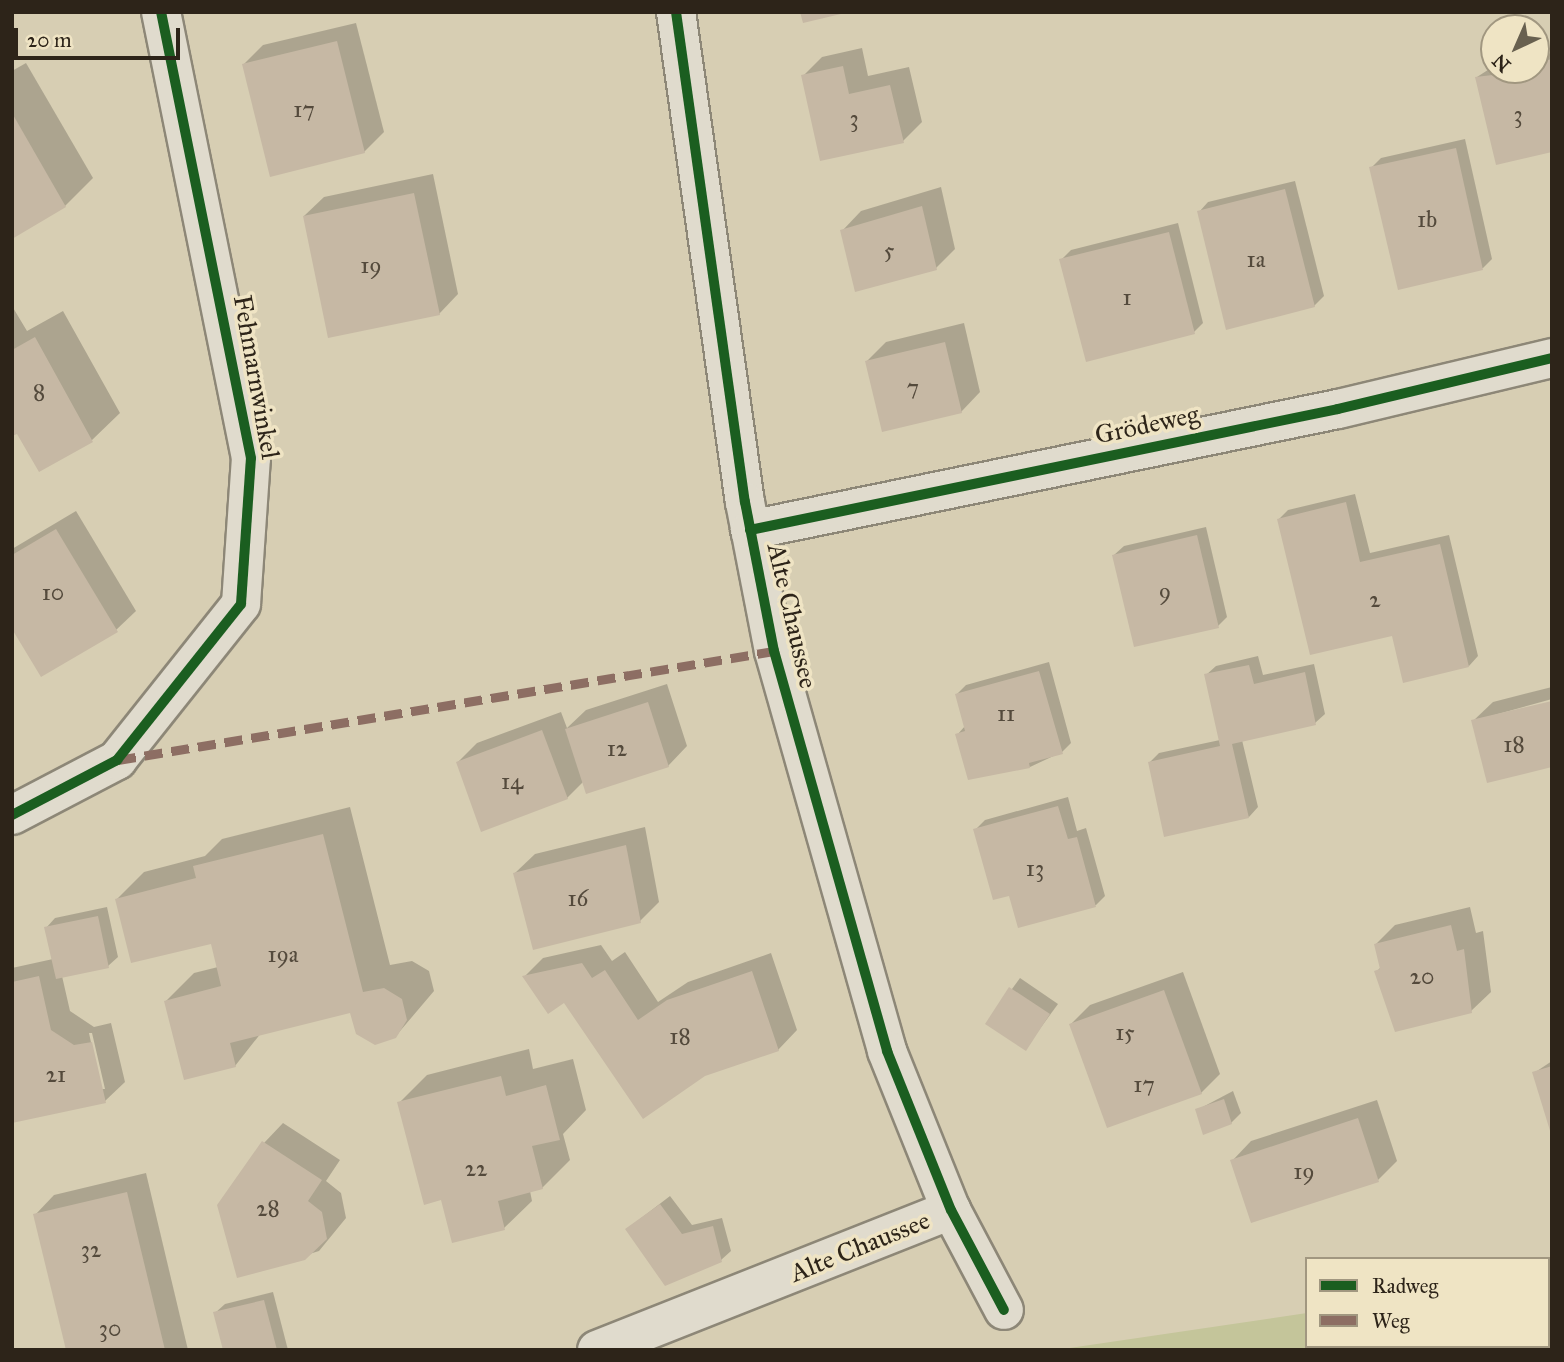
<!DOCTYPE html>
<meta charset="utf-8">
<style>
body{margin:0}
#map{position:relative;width:1564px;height:1362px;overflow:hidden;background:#d7ceb3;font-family:"IM FELL Great Primer",serif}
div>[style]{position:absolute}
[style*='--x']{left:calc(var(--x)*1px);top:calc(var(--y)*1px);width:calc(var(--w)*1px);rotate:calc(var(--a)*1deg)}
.green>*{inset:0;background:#c4c59a}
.shadow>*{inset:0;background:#0003}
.building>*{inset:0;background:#c6b8a4}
.roads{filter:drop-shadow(2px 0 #8d8777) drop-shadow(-2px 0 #8d8777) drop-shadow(0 2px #8d8777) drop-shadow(0 -2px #8d8777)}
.minor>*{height:38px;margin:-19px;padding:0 19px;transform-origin:19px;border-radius:19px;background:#e0dbcd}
.quiet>*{height:9px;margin-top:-4.5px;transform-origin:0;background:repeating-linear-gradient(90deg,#8d6e63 0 18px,transparent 0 27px)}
.cycleway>*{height:10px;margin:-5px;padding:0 5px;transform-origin:5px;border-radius:5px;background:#1b5e20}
span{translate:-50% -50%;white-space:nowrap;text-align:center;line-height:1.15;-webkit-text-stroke:7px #efe4c4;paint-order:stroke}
.number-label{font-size:23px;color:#544a3c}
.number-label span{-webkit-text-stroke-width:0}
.street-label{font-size:26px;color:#2d2419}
.frame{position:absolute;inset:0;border:14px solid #2d2419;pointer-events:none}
.legend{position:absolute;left:1305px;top:1257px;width:245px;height:91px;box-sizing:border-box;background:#efe4c4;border:2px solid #a19780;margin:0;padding:9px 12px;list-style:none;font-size:21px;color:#2d2419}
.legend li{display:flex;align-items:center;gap:14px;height:35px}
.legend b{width:35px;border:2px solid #a19780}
.north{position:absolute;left:1480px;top:14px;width:70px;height:70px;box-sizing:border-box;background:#efe4c4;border:2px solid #a19780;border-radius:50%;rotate:224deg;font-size:19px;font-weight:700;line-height:28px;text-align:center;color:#2d2419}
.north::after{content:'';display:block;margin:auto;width:24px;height:32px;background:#68604f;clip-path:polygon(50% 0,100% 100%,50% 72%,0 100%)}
.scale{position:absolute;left:14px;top:28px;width:166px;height:32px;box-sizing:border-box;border:4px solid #2d2419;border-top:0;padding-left:9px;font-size:21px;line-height:24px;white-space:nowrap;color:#2d2419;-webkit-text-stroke:5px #efe4c4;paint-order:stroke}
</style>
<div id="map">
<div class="green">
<div style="clip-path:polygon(1552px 1281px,1552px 1350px,1056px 1350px,1307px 1313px,1307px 1346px,1548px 1346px)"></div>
</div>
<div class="shadow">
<div style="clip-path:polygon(356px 23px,384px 132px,364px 152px,244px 64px,263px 45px)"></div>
<div style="clip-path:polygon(862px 48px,868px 76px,909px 67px,922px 122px,903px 141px,803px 76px,822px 57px)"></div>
<div style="clip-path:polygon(1552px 53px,1552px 150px,1477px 77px,1494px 66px,1536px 70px,1536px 56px)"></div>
<div style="clip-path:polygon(26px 63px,93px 178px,65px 206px,12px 237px,12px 71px)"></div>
<div style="clip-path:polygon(1465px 139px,1492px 259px,1483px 268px,1399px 287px,1371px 168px,1381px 158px)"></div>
<div style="clip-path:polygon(433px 174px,458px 294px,439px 314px,304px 216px,324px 197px)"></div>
<div style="clip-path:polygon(1295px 181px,1324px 296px,1314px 306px,1199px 212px,1208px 202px)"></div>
<div style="clip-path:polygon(941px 187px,955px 249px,936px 268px,842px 231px,861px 211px)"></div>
<div style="clip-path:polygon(1178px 223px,1203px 323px,1194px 332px,1061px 260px,1071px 250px)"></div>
<div style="clip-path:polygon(12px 306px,27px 331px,63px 311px,120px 413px,92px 440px,40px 470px,18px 431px,12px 434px)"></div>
<div style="clip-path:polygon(964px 323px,980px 392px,961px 412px,867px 361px,886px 342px)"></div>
<div style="clip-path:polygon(1355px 494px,1370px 553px,1449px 535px,1478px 656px,1469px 666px,1393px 634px,1279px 519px,1288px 510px)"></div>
<div style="clip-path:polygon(76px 511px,136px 611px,116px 630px,12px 626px,12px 549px)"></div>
<div style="clip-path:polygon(1206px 527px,1227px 617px,1218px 626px,1114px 555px,1124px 546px)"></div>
<div style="clip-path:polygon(1258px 656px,1263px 675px,1314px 664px,1325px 714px,1315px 723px,1242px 740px,1258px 807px,1249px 817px,1149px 763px,1159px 753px,1220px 740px,1206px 675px,1216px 666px)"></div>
<div style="clip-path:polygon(1049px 662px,1071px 743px,1062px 752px,1030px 767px,957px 735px,965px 726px,957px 694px,966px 685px)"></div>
<div style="clip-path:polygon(667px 684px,687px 746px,668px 766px,584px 781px,567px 798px,458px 762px,477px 743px,561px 712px,567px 728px,586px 710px)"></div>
<div style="clip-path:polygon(1552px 687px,1552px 699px,1473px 721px,1493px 702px)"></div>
<div style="clip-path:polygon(1068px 797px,1077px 831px,1086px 828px,1105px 896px,1096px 905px,1020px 926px,1011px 894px,975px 830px,985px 820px)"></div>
<div style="clip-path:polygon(350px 807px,390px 965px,412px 961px,429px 971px,434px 991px,395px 1037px,351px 1011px,261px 1033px,235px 1066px,166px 1001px,194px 973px,218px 967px,212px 942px,117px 899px,144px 872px,205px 856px,222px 839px)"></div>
<div style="clip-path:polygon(645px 827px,659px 902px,640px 921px,515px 873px,535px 854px)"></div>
<div style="clip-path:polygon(evenodd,107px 907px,118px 957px,108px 966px,62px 976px,70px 1011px,94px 1027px,111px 1023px,125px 1082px,105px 1101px,12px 1121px,12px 968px,53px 959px,46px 928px,55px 918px,107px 907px,89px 1033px,92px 1033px,105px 1089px,101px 1089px,89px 1033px)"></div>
<div style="clip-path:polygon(1470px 907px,1476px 933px,1483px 931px,1491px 992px,1471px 1011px,1376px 972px,1382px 966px,1376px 944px,1395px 925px)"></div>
<div style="clip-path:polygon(601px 945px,612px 961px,625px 952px,658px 1002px,688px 982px,771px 953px,797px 1030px,778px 1050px,705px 1075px,524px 977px,543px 958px)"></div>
<div style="clip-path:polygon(1183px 972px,1220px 1074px,1201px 1093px,1071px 1024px,1090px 1005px)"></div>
<div style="clip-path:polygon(1020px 978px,1058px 1004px,1025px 1049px,987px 1023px)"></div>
<div style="clip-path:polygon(529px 1049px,533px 1069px,573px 1059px,586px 1110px,563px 1134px,570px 1160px,542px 1188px,530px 1191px,532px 1201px,504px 1228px,442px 1198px,399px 1103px,427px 1075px)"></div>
<div style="clip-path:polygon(1552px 1061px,1552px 1130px,1534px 1073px)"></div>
<div style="clip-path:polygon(1233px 1091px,1241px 1113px,1231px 1123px,1197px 1110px)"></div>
<div style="clip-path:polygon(1377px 1100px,1397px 1161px,1378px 1180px,1232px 1161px,1251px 1141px)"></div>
<div style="clip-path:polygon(283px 1123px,340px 1160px,326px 1181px,341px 1193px,346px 1218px,319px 1251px,239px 1276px,264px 1143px)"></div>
<div style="clip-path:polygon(146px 1173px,188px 1350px,67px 1350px,35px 1215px,54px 1195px)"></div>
<div style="clip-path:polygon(670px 1196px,692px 1225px,722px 1218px,731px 1251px,721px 1260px,627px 1229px)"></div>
<div style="clip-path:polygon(273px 1292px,288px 1350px,224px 1350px,215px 1313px,225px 1304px)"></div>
</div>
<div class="building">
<div style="clip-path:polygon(800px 12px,845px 12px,845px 13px,803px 23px)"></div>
<div style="clip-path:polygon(337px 41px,365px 153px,270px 177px,242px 64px)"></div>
<div style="clip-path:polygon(1552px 59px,1552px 152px,1496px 165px,1475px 77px,1536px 70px,1536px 63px)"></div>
<div style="clip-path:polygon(843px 66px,849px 94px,890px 85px,904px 143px,820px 161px,801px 75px)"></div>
<div style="clip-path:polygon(12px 113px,66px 207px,12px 239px)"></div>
<div style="clip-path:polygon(1456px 148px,1483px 270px,1398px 290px,1369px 167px)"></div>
<div style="clip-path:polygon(1285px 189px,1315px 307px,1226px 330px,1197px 211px)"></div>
<div style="clip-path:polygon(414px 193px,440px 315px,328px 338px,303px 216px)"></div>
<div style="clip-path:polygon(922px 206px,937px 270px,855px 292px,840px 230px)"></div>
<div style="clip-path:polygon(1169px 232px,1195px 334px,1086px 362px,1059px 259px)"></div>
<div style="clip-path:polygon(35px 337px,93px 442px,39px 472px,17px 434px,12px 436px,12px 350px)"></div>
<div style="clip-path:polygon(945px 342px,962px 413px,882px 432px,865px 361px)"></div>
<div style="clip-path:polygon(1346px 502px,1360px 562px,1440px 544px,1469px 667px,1403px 683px,1392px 636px,1310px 655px,1277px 519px)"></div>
<div style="clip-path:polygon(56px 529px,118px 632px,41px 677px,12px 629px,12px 555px)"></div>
<div style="clip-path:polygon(1197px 535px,1219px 628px,1134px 647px,1112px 555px)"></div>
<div style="clip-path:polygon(1249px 665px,1254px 684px,1305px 672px,1316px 725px,1232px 744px,1249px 818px,1164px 837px,1148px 762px,1220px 746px,1204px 674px)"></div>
<div style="clip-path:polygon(1039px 671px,1063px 754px,1029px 763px,1030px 768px,968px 780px,955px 734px,965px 731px,955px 694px)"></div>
<div style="clip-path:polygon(1552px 701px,1552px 767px,1487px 783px,1471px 720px)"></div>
<div style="clip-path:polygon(648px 702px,669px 767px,586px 794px,565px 729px)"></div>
<div style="clip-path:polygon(542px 730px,568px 799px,481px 832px,456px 762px)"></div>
<div style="clip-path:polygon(1058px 806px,1068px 839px,1077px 837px,1096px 907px,1018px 928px,1009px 896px,993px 900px,973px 829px)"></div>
<div style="clip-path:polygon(323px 834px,363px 992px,384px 988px,402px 999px,407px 1020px,396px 1038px,375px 1045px,356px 1034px,350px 1013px,230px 1043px,236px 1067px,184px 1080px,164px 1001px,221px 986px,211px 944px,131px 963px,115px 899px,196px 878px,193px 866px)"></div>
<div style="clip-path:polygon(626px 845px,641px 923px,533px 950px,513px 873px)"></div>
<div style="clip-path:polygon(98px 916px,109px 968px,56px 979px,44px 927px)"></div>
<div style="clip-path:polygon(1451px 925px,1457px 951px,1464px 949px,1472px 1013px,1395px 1032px,1374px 971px,1380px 969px,1374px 944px)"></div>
<div style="clip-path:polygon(582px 963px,592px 978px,605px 970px,638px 1020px,667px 1000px,752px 971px,779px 1051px,705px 1076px,643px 1119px,564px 1003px,548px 1014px,522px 976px)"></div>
<div style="clip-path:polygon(39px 976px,51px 1030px,74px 1045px,92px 1042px,106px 1103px,12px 1123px,12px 982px)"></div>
<div style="clip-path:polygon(1009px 987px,1050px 1014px,1026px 1051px,985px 1024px)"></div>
<div style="clip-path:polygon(1164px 990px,1202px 1094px,1107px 1128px,1069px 1024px)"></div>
<div style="clip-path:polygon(1552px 1066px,1552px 1134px,1551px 1134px,1532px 1072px)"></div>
<div style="clip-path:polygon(501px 1076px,506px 1096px,546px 1085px,560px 1140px,532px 1146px,543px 1189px,498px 1201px,505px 1230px,452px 1243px,441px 1200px,424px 1205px,397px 1102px)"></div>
<div style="clip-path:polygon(1224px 1099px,1232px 1124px,1203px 1135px,1195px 1109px)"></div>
<div style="clip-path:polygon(1358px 1118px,1379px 1182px,1251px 1223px,1230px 1160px)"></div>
<div style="clip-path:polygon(262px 1141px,322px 1180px,308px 1201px,322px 1212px,327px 1239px,305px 1260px,237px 1278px,217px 1205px)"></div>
<div style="clip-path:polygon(127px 1192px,165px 1350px,66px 1350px,33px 1214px)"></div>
<div style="clip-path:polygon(660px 1204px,682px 1234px,713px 1226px,722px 1262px,665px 1286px,625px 1229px)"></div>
<div style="clip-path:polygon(264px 1300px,277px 1350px,223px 1350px,213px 1312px)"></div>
</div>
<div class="roads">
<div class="minor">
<div style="--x:676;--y:12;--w:495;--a:82"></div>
<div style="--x:745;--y:502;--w:152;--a:79"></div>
<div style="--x:774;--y:651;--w:416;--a:74.2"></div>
<div style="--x:887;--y:1051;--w:171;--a:68.1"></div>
<div style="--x:951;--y:1210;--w:113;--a:62.1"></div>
<div style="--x:750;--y:530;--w:600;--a:-11.63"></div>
<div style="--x:1338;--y:409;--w:220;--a:-13.4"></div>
<div style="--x:12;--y:815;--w:119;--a:-27.6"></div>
<div style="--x:117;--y:760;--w:199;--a:-51.5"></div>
<div style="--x:241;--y:604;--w:146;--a:-86.1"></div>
<div style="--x:251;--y:458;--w:455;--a:-101.4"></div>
<div style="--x:597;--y:1350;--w:381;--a:-21.6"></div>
</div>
</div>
<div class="quiet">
<div style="--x:118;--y:760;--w:665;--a:-9.43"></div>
</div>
<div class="cycleway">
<div style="--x:676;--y:12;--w:495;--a:82"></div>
<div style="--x:745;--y:502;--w:152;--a:79"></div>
<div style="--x:774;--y:651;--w:416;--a:74.2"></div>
<div style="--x:887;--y:1051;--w:171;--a:68.1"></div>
<div style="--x:951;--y:1210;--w:113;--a:62.1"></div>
<div style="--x:750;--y:530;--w:600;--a:-11.63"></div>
<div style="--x:1338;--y:409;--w:220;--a:-13.4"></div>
<div style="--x:12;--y:815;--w:119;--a:-27.6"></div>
<div style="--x:117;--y:760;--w:199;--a:-51.5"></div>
<div style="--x:241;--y:604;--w:146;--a:-86.1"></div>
<div style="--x:251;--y:458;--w:455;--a:-101.4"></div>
</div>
<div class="number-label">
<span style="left:304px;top:109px">17</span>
<span style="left:1518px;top:114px">3</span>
<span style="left:854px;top:118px">3</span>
<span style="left:1427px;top:219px">1b</span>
<span style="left:889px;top:250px">5</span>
<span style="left:1256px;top:259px">1a</span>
<span style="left:371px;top:265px">19</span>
<span style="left:1127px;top:297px">1</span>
<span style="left:913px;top:387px">7</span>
<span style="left:39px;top:392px">8</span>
<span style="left:1165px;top:591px">9</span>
<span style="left:53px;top:592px">10</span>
<span style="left:1375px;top:599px">2</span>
<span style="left:1006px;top:713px">11</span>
<span style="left:1514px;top:744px">18</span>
<span style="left:617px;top:748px">12</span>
<span style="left:512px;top:781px">14</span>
<span style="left:1035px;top:868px">13</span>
<span style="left:578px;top:898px">16</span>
<span style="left:283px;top:954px">19a</span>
<span style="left:1422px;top:976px">20</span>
<span style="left:1125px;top:1032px">15</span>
<span style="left:680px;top:1036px">18</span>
<span style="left:56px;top:1074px">21</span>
<span style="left:1144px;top:1084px">17</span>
<span style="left:476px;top:1168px">22</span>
<span style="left:1304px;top:1171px">19</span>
<span style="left:268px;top:1208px">28</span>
<span style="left:91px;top:1249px">32</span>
<span style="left:110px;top:1328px">30</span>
</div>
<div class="street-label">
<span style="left:256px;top:377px;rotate:80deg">Fehmarnwinkel</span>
<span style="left:1147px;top:425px;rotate:-12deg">Grödeweg</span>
<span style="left:792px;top:616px;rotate:77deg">Alte Chaussee</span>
<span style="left:860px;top:1247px;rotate:-22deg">Alte Chaussee</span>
</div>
<div class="frame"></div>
<ul class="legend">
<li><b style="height:9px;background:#1b5e20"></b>Radweg</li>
<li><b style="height:9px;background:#8d6e63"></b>Weg</li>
</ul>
<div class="north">N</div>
<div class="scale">20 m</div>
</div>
